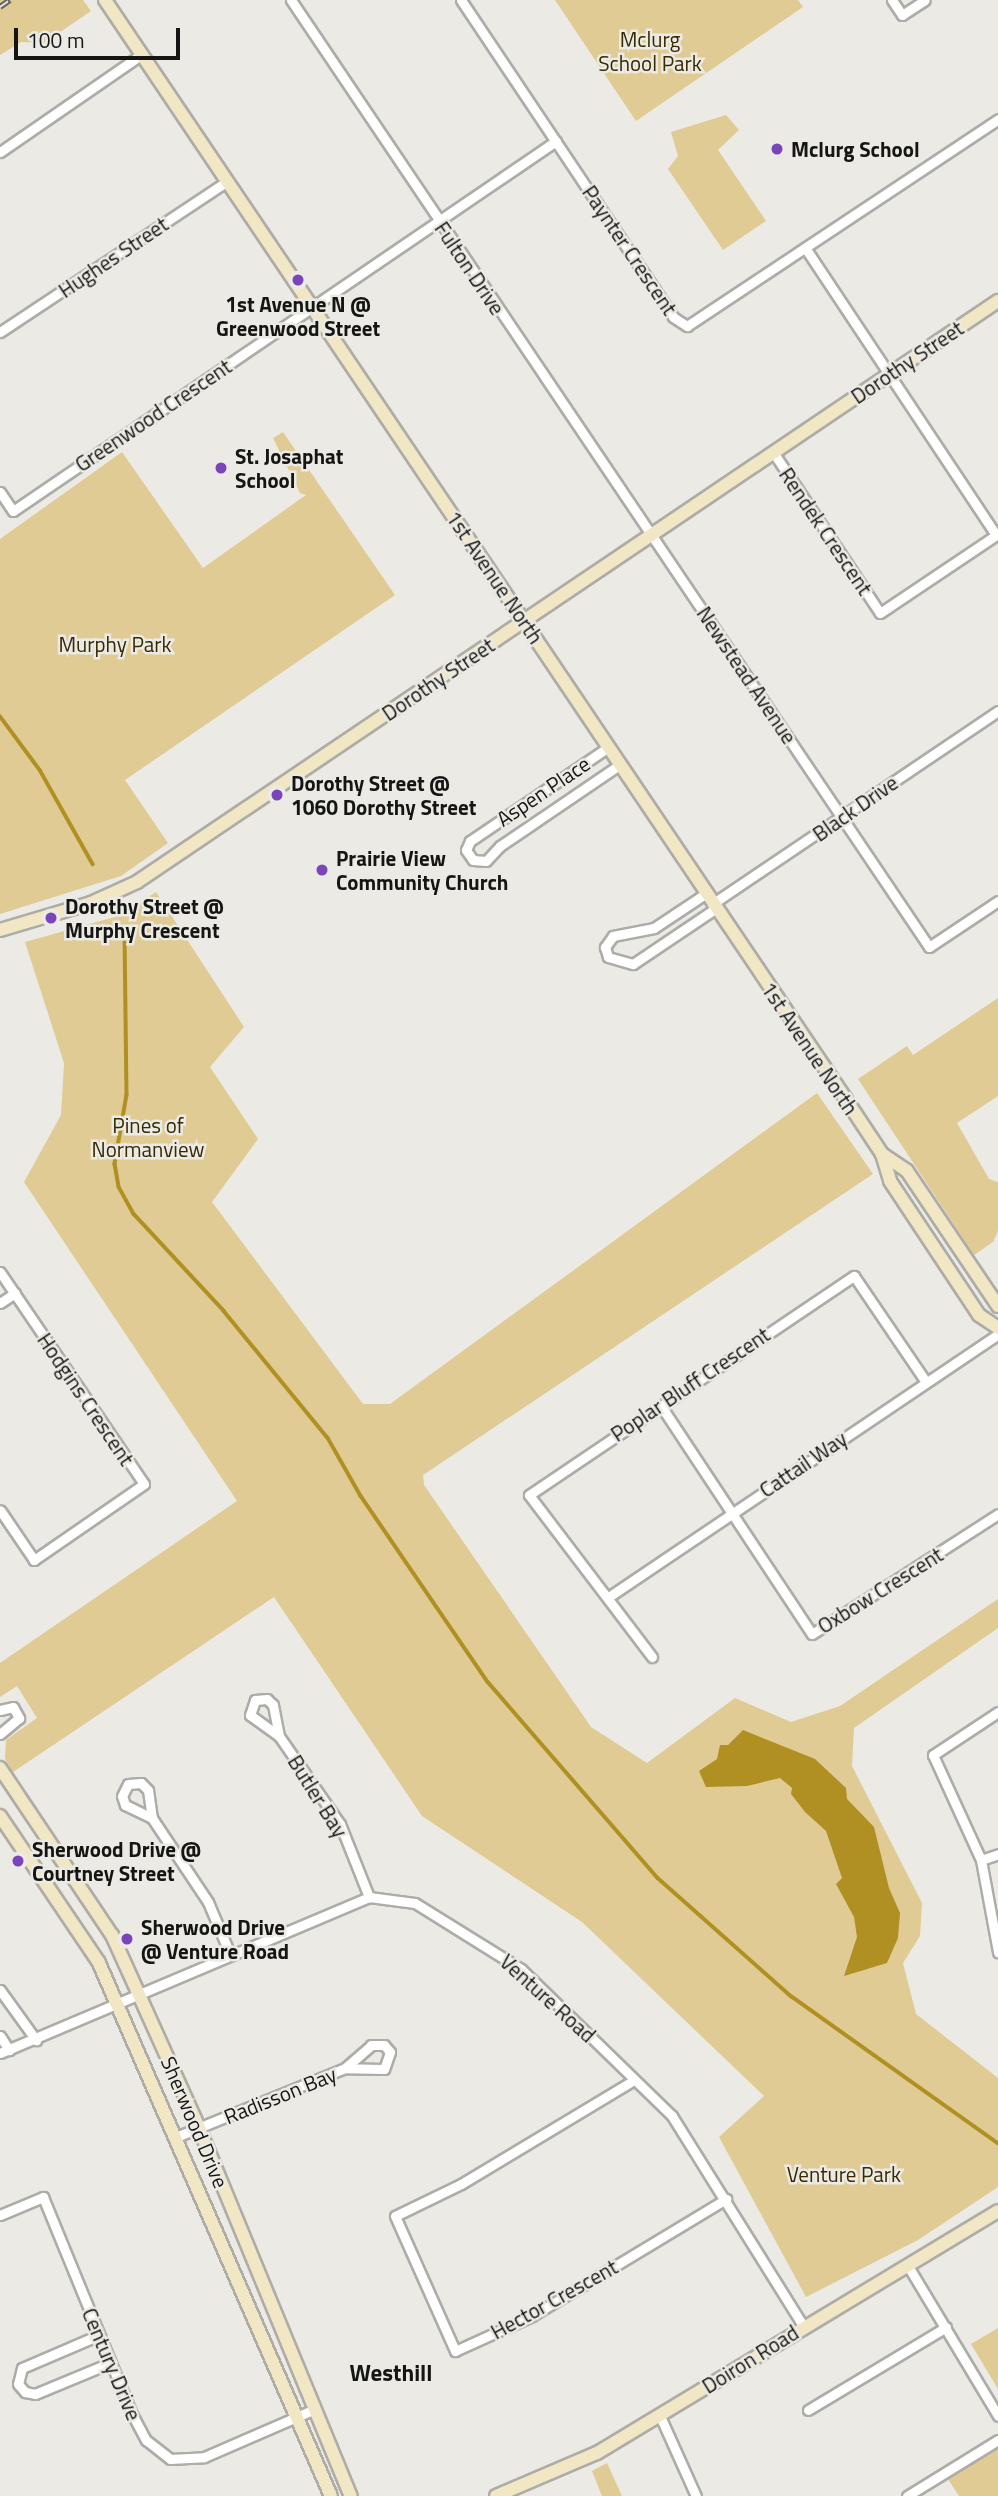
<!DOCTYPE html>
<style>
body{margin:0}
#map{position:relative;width:998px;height:2496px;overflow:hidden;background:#ebeae4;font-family:"Titillium Web",sans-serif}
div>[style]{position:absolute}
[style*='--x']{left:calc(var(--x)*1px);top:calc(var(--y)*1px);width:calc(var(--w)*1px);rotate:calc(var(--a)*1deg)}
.green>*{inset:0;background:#dfcb93}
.water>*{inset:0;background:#b09023}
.stream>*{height:3.5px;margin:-1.75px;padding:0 1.75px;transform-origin:1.75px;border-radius:1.75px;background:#b09023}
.roads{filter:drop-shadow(2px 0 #adaca7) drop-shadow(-2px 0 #adaca7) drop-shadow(0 2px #adaca7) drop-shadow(0 -2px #adaca7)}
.street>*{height:9px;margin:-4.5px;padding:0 4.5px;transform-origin:4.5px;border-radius:4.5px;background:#fff}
.secondary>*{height:12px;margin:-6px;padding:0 6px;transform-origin:6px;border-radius:6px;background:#f2e7c4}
.rail>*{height:6px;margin-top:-3px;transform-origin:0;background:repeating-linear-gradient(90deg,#ebeae4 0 10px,#646460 0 20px);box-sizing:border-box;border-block:2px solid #646460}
.dots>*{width:19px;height:19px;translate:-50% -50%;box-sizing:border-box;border:4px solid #ebeae4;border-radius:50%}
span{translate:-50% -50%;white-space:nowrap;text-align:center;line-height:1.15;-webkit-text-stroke:5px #ebeae4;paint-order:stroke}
.park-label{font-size:21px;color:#382a00}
.poi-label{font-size:21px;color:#151513;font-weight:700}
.left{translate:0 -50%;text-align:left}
.street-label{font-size:21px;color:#151513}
.neighbourhood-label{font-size:23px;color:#151513;font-weight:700}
.scale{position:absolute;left:14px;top:28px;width:166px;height:32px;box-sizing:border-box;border:4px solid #151513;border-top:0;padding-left:9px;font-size:21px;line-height:24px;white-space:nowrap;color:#151513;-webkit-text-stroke:5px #ebeae4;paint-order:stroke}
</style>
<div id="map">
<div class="green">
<div style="clip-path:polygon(0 0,83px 0,91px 11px,44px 43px,21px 42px,0 55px)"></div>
<div style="clip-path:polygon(555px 0,798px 0,803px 7px,636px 121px)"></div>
<div style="clip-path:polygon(726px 115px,739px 130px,718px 150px,766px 221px,723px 250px,668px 169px,678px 156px,671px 132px)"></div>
<div style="clip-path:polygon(283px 432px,395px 595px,125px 780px,168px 843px,121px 876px,0 914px,0 539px,122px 452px,203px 568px,306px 495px,300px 493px,273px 438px)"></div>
<div style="clip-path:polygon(156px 892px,244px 1027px,210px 1067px,258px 1139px,212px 1202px,363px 1404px,390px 1404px,817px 1093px,873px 1174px,423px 1475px,424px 1485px,591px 1727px,647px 1763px,735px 1698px,791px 1722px,840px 1706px,998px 1599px,998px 1628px,854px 1728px,852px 1766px,922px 1903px,920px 1936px,903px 1963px,916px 2014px,998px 2078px,998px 2187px,918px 2240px,806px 2297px,719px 2137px,764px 2096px,582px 1922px,422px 1816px,274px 1597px,13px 1772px,5px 1759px,6px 1740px,37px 1718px,17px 1686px,0 1697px,0 1663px,237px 1501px,24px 1182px,61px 1115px,64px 1063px,25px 942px,122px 915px)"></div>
<div style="clip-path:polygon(998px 998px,998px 1096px,957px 1123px,989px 1179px,998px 1182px,998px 1231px,993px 1242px,974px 1255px,858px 1079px,907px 1046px,913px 1055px)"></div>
<div style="clip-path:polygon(998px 2328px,998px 2389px,971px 2344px)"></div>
<div style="clip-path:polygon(998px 2449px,998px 2496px,959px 2496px,948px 2479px)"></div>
<div style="clip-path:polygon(607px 2463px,622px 2496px,602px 2496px,592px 2471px)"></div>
</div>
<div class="water">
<div style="clip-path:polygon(743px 1730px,815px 1759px,846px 1788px,847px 1799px,874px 1827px,889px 1888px,900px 1913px,898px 1938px,887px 1963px,844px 1976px,857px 1937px,854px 1917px,836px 1884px,842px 1878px,826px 1831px,805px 1812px,791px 1794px,792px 1788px,780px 1778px,747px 1786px,706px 1787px,699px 1771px,717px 1759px,720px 1745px,728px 1745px)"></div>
</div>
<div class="stream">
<div style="--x:0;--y:716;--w:67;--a:53.5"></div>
<div style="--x:40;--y:770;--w:108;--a:60.6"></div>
<div style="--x:125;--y:933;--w:162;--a:89.3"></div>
<div style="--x:127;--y:1095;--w:70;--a:99.9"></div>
<div style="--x:115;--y:1164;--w:23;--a:80"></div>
<div style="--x:119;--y:1187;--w:31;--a:61"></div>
<div style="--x:134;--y:1214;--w:132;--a:47.1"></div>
<div style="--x:224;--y:1311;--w:164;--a:50.7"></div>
<div style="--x:328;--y:1438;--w:67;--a:60.4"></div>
<div style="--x:361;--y:1496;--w:225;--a:55.7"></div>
<div style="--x:488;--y:1682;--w:259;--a:49.1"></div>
<div style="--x:658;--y:1878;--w:178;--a:41.6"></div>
<div style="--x:791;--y:1996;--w:254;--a:35.4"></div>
</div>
<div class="roads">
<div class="street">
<div style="--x:291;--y:0;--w:1142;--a:56.03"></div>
<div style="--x:929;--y:947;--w:83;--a:-33.7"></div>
<div style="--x:461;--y:0;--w:381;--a:56.2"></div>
<div style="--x:673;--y:317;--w:17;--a:33"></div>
<div style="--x:687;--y:326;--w:374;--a:-33.6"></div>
<div style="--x:892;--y:0;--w:18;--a:56"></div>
<div style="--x:902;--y:15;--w:27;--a:-33"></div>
<div style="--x:0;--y:152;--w:173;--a:-34.6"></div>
<div style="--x:0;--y:332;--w:273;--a:-33.6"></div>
<div style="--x:773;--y:452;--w:193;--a:56.4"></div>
<div style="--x:880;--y:613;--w:140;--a:-33.9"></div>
<div style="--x:996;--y:535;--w:345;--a:-123.6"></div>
<div style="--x:0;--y:492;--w:23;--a:56"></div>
<div style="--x:13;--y:511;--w:657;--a:-34.27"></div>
<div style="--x:607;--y:748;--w:166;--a:145.8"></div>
<div style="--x:470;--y:841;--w:10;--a:114"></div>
<div style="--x:466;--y:850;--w:12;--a:55"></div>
<div style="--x:473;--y:860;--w:13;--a:4"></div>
<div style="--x:486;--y:861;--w:21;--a:-47"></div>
<div style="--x:500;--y:846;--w:144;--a:-34.2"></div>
<div style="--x:705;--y:894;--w:61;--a:146.3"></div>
<div style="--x:654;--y:928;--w:42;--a:169"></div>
<div style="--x:613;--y:936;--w:14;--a:126"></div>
<div style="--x:605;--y:947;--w:10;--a:73"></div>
<div style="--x:608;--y:957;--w:26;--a:16"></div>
<div style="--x:633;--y:964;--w:99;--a:-33.9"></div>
<div style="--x:712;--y:904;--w:345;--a:-34"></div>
<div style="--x:0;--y:1272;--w:256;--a:55.8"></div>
<div style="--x:144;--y:1484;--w:134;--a:145.4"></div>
<div style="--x:34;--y:1560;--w:60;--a:-124.2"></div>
<div style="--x:0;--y:1303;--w:18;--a:-34"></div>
<div style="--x:661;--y:1406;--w:273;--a:56.5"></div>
<div style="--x:812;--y:1634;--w:221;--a:-32.8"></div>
<div style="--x:610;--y:1596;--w:468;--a:-34"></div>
<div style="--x:652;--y:1657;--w:203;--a:-127.2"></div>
<div style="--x:529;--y:1495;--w:392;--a:-34"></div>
<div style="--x:854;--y:1276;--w:128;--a:55.8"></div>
<div style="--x:0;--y:1710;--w:13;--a:-13"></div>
<div style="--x:13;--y:1707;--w:13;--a:61"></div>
<div style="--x:19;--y:1718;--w:25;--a:140"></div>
<div style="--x:998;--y:1712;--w:78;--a:146.5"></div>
<div style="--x:933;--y:1755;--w:115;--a:65.4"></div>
<div style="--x:981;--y:1860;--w:94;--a:79.5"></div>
<div style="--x:279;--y:1736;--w:32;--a:-101"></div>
<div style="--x:273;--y:1705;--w:8;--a:-135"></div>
<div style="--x:267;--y:1699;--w:12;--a:175"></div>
<div style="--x:255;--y:1700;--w:16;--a:108"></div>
<div style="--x:250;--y:1715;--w:36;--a:36"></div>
<div style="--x:279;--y:1736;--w:107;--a:55.3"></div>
<div style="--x:340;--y:1824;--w:79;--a:68.3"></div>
<div style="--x:152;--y:1818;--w:30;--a:-154"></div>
<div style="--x:125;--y:1805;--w:9;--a:-108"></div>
<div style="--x:122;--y:1796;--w:13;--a:-63"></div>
<div style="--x:128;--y:1784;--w:13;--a:-4"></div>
<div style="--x:141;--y:1783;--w:10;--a:45"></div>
<div style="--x:148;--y:1790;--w:28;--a:82"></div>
<div style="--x:152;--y:1818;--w:101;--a:56.3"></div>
<div style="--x:208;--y:1902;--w:56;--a:67.1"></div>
<div style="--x:981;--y:1860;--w:18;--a:-19"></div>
<div style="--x:0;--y:1990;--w:62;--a:54.2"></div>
<div style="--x:0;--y:2036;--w:17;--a:57"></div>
<div style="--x:0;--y:2053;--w:401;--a:-22.9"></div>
<div style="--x:369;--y:1897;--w:46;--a:7.4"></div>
<div style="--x:415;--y:1903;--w:125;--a:31.9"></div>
<div style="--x:521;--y:1969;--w:211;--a:44.2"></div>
<div style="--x:672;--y:2116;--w:248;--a:58"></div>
<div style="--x:634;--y:2080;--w:202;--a:149"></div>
<div style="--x:461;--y:2184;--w:73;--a:154.1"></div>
<div style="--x:395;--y:2216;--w:148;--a:66"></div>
<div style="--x:455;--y:2351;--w:85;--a:-24.4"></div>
<div style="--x:532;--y:2316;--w:227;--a:-31.1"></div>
<div style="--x:176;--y:2137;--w:183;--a:-22.2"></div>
<div style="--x:345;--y:2068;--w:35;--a:-41"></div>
<div style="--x:371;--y:2045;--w:13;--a:0"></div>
<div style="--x:384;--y:2045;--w:9;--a:49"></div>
<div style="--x:390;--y:2052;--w:18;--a:109"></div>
<div style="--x:384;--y:2069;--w:39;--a:-179"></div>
<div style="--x:0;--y:2215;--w:47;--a:-22.7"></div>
<div style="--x:43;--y:2197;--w:235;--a:67.7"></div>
<div style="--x:132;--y:2414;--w:30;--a:62"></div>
<div style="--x:146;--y:2440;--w:31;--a:38"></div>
<div style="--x:170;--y:2459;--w:34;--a:-3"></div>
<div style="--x:204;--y:2457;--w:121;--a:-23.4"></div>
<div style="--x:908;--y:2266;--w:175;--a:59"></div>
<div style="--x:99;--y:2335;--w:84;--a:156.8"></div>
<div style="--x:22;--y:2368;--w:16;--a:104"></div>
<div style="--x:18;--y:2384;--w:11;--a:49"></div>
<div style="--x:25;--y:2392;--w:10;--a:11"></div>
<div style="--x:35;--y:2394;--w:81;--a:-22.5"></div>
<div style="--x:808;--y:2410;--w:161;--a:-31"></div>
<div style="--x:660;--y:2416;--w:88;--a:65.8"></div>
<div style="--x:907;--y:2496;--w:107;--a:-31.6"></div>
</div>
<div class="secondary">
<div style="--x:105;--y:0;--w:1324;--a:56.02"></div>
<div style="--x:845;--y:1098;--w:67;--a:56.5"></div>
<div style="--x:882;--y:1154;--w:28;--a:73"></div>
<div style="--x:890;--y:1181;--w:161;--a:56.4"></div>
<div style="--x:979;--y:1315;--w:23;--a:34"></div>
<div style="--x:0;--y:930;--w:95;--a:-16.5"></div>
<div style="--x:91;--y:903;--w:51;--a:-24.5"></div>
<div style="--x:137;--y:882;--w:1039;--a:-34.01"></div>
<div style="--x:882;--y:1154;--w:30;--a:34"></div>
<div style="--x:907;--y:1171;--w:163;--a:56"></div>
<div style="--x:0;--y:1768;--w:201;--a:56.2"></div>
<div style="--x:112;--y:1935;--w:212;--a:65.7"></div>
<div style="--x:199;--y:2128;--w:398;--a:67.6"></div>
<div style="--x:0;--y:1816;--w:177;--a:56"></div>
<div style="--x:99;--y:1963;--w:581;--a:66.48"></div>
<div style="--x:496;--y:2496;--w:110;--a:-23.1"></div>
<div style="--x:597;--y:2453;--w:468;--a:-31.1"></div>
</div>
</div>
<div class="rail">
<div style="--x:0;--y:7;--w:12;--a:-35"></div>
</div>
<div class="dots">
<div style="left:777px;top:149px;background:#7a44bb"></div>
<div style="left:298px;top:280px;background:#7a44bb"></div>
<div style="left:221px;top:468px;background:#7a44bb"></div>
<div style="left:277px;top:795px;background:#7a44bb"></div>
<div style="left:322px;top:870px;background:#7a44bb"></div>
<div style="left:51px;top:918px;background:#7a44bb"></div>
<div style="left:18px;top:1861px;background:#7a44bb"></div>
<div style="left:127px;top:1939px;background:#7a44bb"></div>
</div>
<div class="park-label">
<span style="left:650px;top:51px">Mclurg<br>School Park</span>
<span style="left:115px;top:644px">Murphy Park</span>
<span style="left:148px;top:1137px">Pines of<br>Normanview</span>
<span style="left:844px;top:2174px">Venture Park</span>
</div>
<div class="poi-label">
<span class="left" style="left:791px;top:149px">Mclurg School</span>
<span style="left:298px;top:316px">1st Avenue N @<br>Greenwood Street</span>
<span class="left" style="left:235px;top:468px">St. Josaphat<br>School</span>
<span class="left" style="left:291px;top:795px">Dorothy Street @<br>1060 Dorothy Street</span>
<span class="left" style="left:336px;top:870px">Prairie View<br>Community Church</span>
<span class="left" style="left:65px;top:918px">Dorothy Street @<br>Murphy Crescent</span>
<span class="left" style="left:32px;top:1861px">Sherwood Drive @<br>Courtney Street</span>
<span class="left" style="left:141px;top:1939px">Sherwood Drive<br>@ Venture Road</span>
</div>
<div class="street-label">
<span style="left:630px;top:250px;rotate:56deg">Paynter Crescent</span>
<span style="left:113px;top:257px;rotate:-34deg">Hughes Street</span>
<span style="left:470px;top:268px;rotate:56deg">Fulton Drive</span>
<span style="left:907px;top:362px;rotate:-34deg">Dorothy Street</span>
<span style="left:153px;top:415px;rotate:-34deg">Greenwood Crescent</span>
<span style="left:826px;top:531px;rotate:56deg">Rendek Crescent</span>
<span style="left:495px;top:577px;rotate:56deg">1st Avenue North</span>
<span style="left:747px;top:675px;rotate:56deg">Newstead Avenue</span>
<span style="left:438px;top:679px;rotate:-34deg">Dorothy Street</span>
<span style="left:543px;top:791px;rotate:-34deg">Aspen Place</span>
<span style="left:855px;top:808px;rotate:-35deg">Black Drive</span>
<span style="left:810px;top:1048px;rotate:56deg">1st Avenue North</span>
<span style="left:690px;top:1384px;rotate:-34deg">Poplar Bluff Crescent</span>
<span style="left:86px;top:1399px;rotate:56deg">Hodgins Crescent</span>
<span style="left:803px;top:1464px;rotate:-34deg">Cattail Way</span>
<span style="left:880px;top:1590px;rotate:-32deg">Oxbow Crescent</span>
<span style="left:318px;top:1796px;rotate:58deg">Butler Bay</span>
<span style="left:548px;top:1998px;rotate:42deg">Venture Road</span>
<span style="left:280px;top:2095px;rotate:-22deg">Radisson Bay</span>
<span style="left:195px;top:2122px;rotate:67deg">Sherwood Drive</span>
<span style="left:554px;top:2299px;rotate:-29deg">Hector Crescent</span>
<span style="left:750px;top:2359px;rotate:-32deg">Doiron Road</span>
<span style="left:112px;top:2364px;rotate:67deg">Century Drive</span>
</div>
<div class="neighbourhood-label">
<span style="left:391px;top:2373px">Westhill</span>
</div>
<div class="scale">100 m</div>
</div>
